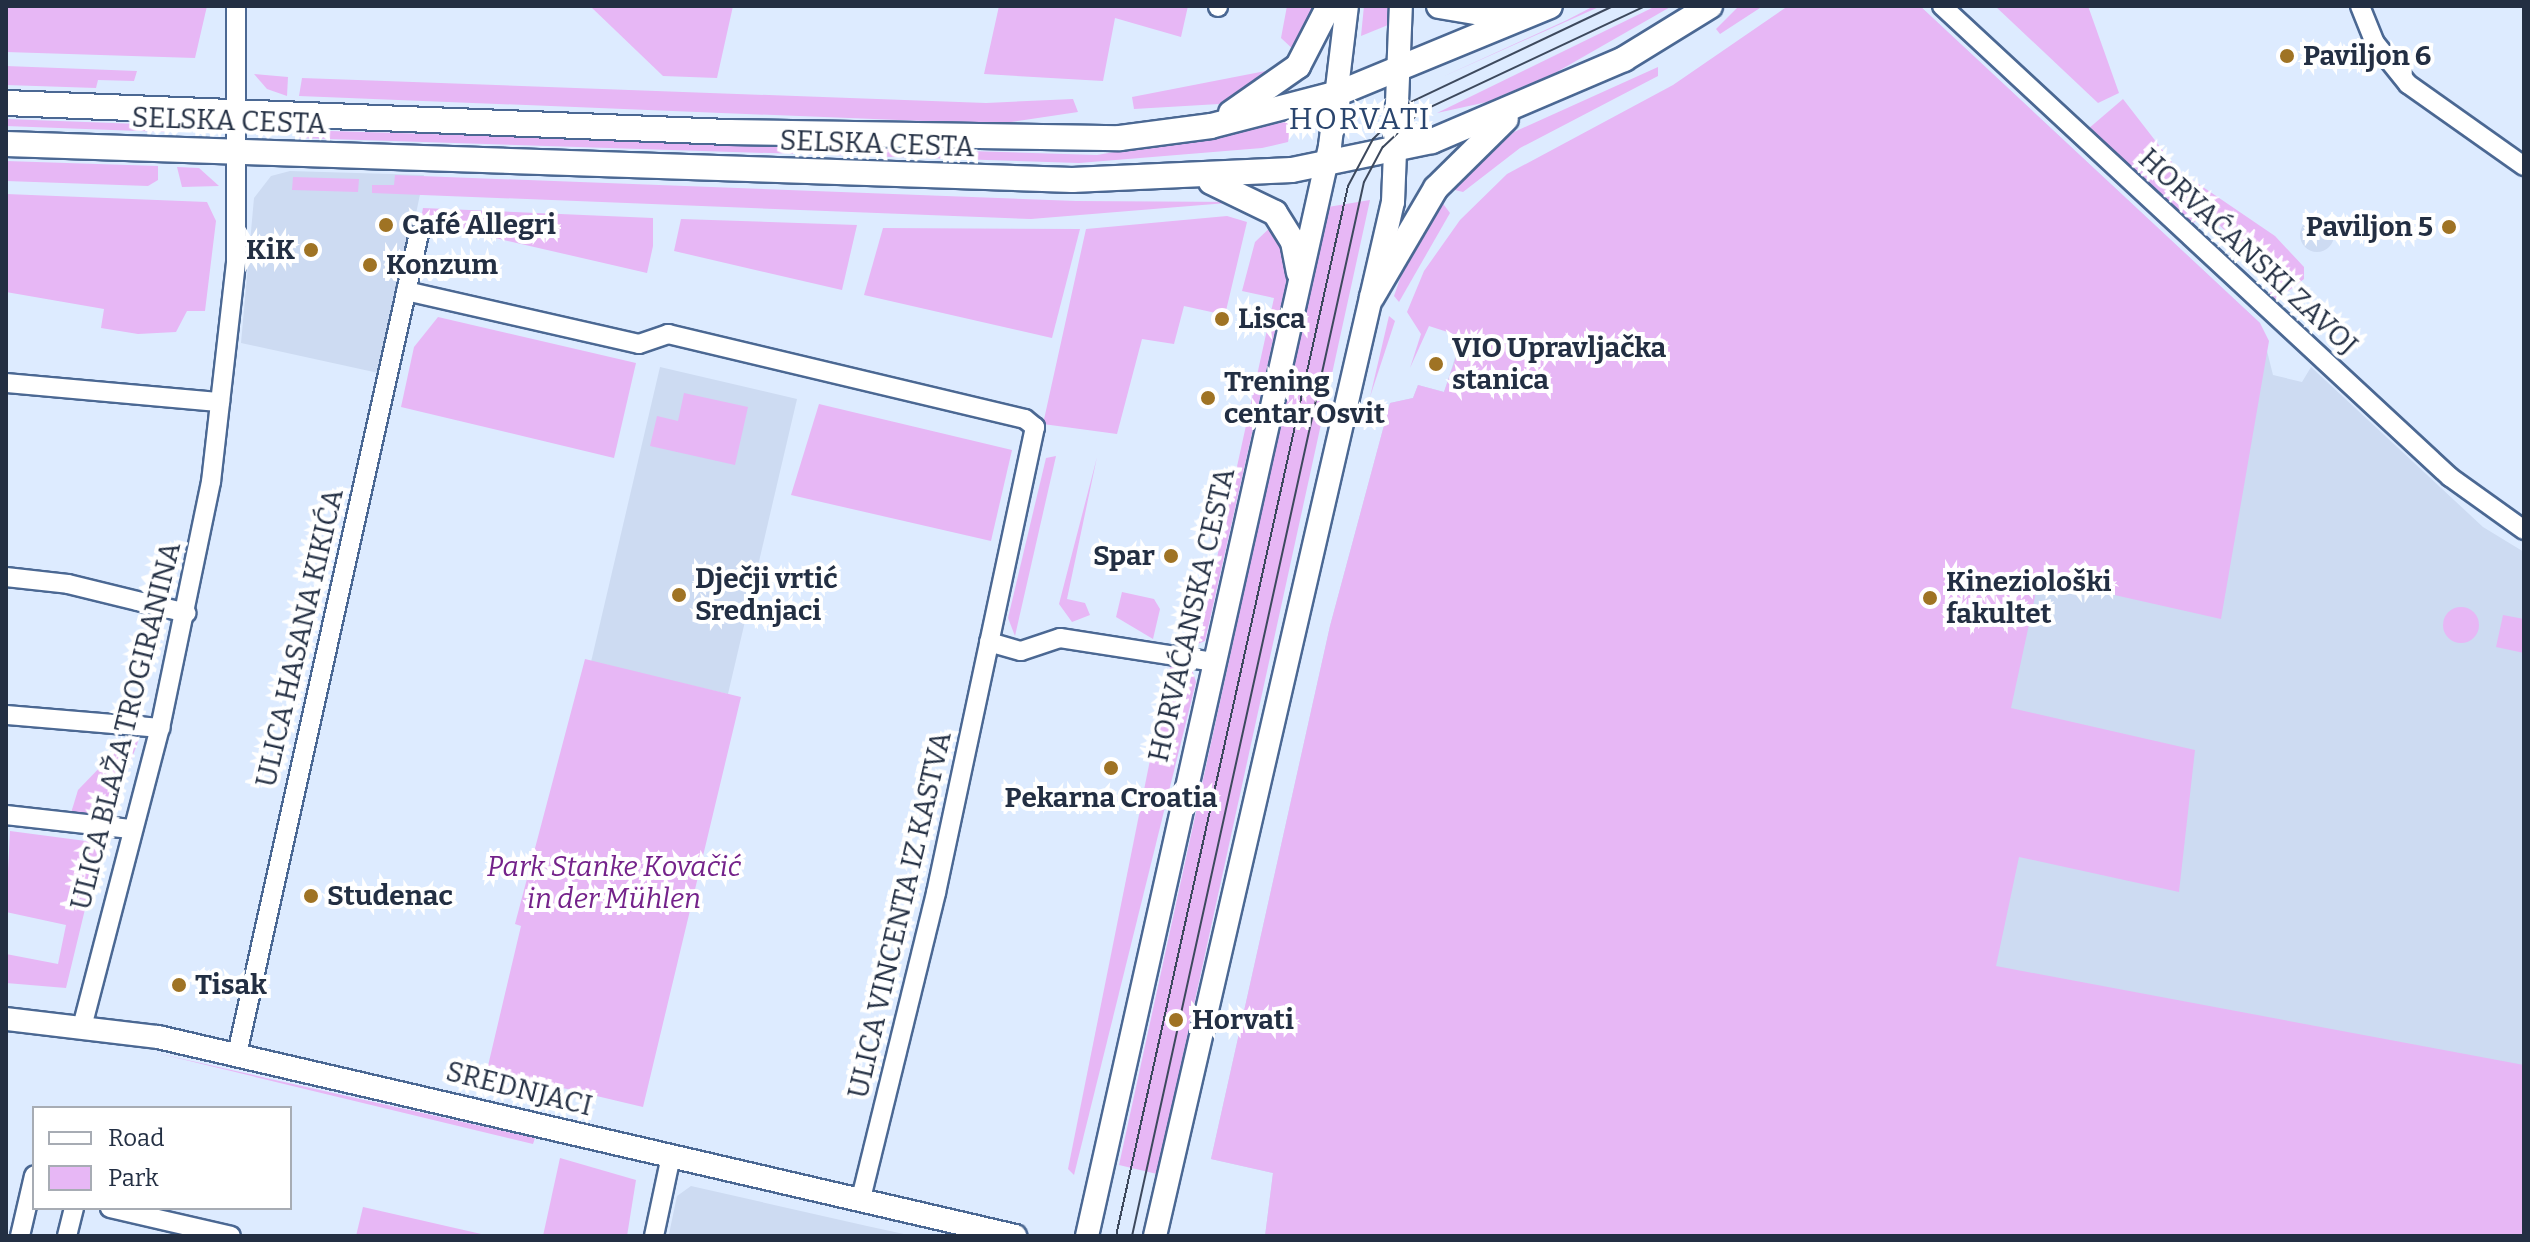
<!DOCTYPE html>
<meta charset="utf-8">
<style>
body{margin:0}
#map{position:relative;width:2530px;height:1242px;overflow:hidden;background:#ddebff;font-family:Bitter,serif}
div>[style]{position:absolute}
[style*='--x']{left:calc(var(--x)*1px);top:calc(var(--y)*1px);width:calc(var(--w)*1px);rotate:calc(var(--a)*1deg)}
.built>*{inset:0;background:#cddbf2}
.round{border-radius:50%}
.green>*{inset:0;background:#e7b7f5}
.roads{filter:drop-shadow(2px 0 #4b6893) drop-shadow(-2px 0 #4b6893) drop-shadow(0 2px #4b6893) drop-shadow(0 -2px #4b6893)}
.minor>*{height:18px;margin:-9px;padding:0 9px;transform-origin:9px;border-radius:9px;background:#fff}
.tertiary>*{height:22px;margin:-11px;padding:0 11px;transform-origin:11px;border-radius:11px;background:#fff}
.secondary>*{height:24px;margin:-12px;padding:0 12px;transform-origin:12px;border-radius:12px;background:#fff}
.tram>*{height:2px;margin:-1px;padding:0 1px;transform-origin:1px;border-radius:1px;background:#3d495d}
.dots>*{width:22px;height:22px;translate:-50% -50%;box-sizing:border-box;border:4px solid #fff;border-radius:50%}
span{translate:-50% -50%;white-space:nowrap;text-align:center;line-height:1.15;-webkit-text-stroke:8px #fff;paint-order:stroke}
.poi-label{font-size:28px;color:#232f43;font-weight:700}
.left{translate:0 -50%;text-align:left}
.right{translate:-100% -50%;text-align:right}
.street-label{font-size:28px;color:#232f43}
.park-label{font-size:28px;color:#74228a;font-style:italic}
.neighbourhood-label{font-size:30px;color:#2a456e;letter-spacing:2px}
.frame{position:absolute;inset:0;border:8px solid #232f43;pointer-events:none}
.legend{position:absolute;left:32px;top:1106px;width:260px;height:104px;box-sizing:border-box;background:#fff;border:2px solid #a7acb4;margin:0;padding:10px 14px;list-style:none;font-size:24px;color:#232f43}
.legend li{display:flex;align-items:center;gap:16px;height:40px}
.legend b{width:40px;border:2px solid #a7acb4}
</style>
<div id="map">
<div class="built">
<div style="clip-path:polygon(1920px 6px,2260px 323px,2273px 375px,2302px 382px,2311px 367px,2483px 527px,2524px 552px,2524px 1236px,1265px 1236px,1273px 1173px,1211px 1159px,1330px 626px,1390px 403px,1413px 398px,1418px 385px,1444px 392px,1462px 336px)"></div>
<div style="clip-path:polygon(290px 171px,424px 175px,383px 374px,241px 343px,254px 198px,271px 176px)"></div>
<div class="round" style="left:2300px;top:218px;width:34px;height:34px"></div>
<div style="clip-path:polygon(660px 367px,797px 399px,728px 694px,591px 662px)"></div>
<div style="clip-path:polygon(691px 1186px,867px 1226px,913px 1236px,669px 1234px,677px 1196px)"></div>
</div>
<div class="green">
<div style="clip-path:polygon(6px 6px,207px 6px,195px 58px,6px 52px)"></div>
<div style="clip-path:polygon(590px 6px,733px 6px,717px 78px,663px 76px)"></div>
<div style="clip-path:polygon(999px 6px,1188px 6px,1181px 37px,1115px 18px,1103px 81px,984px 74px)"></div>
<div style="clip-path:polygon(1287px 6px,1319px 6px,1296px 52px,1281px 38px)"></div>
<div style="clip-path:polygon(1364px 6px,1390px 6px,1388px 25px,1361px 36px)"></div>
<div style="clip-path:polygon(1594px 6px,1601px 6px,1440px 78px,1567px 20px)"></div>
<div style="clip-path:polygon(1656px 6px,1672px 6px,1555px 73px,1487px 102px,1437px 113px)"></div>
<div style="clip-path:polygon(1739px 6px,1763px 6px,1720px 34px,1716px 29px)"></div>
<div style="clip-path:polygon(1788px 6px,1920px 6px,2260px 323px,2269px 341px,2221px 619px,2039px 578px,2011px 708px,2195px 750px,2179px 892px,2019px 857px,1996px 966px,2524px 1065px,2524px 1236px,1265px 1236px,1273px 1173px,1211px 1159px,1330px 626px,1390px 403px,1413px 398px,1418px 385px,1444px 392px,1463px 337px,1429px 326px,1410px 368px,1421px 334px,1407px 312px,1424px 271px,1460px 220px,1507px 174px,1673px 85px)"></div>
<div style="clip-path:polygon(1995px 6px,2088px 6px,2119px 93px,2098px 103px)"></div>
<div style="clip-path:polygon(6px 66px,137px 71px,134px 81px,98px 80px,96px 88px,6px 85px)"></div>
<div style="clip-path:polygon(1658px 67px,1658px 76px,1520px 148px,1463px 192px,1451px 189px,1514px 132px)"></div>
<div style="clip-path:polygon(1281px 68px,1219px 104px,1134px 109px,1132px 97px)"></div>
<div style="clip-path:polygon(254px 74px,288px 77px,287px 96px,267px 89px)"></div>
<div style="clip-path:polygon(302px 78px,986px 103px,1073px 99px,1078px 112px,998px 124px,299px 96px)"></div>
<div style="clip-path:polygon(2123px 99px,2178px 170px,2275px 236px,2304px 267px,2304px 279px,2275px 301px,2269px 292px,2278px 279px,2206px 213px,2192px 224px,2088px 129px)"></div>
<div style="clip-path:polygon(6px 119px,165px 125px,165px 132px,6px 126px)"></div>
<div style="clip-path:polygon(1292px 121px,1288px 142px,1262px 148px,1079px 163px,297px 138px,299px 130px,1097px 155px)"></div>
<div style="clip-path:polygon(6px 161px,158px 166px,158px 180px,148px 186px,6px 181px)"></div>
<div style="clip-path:polygon(177px 167px,199px 168px,219px 186px,182px 187px)"></div>
<div style="clip-path:polygon(395px 175px,1076px 201px,1239px 202px,1031px 219px,372px 193px,372px 185px,394px 185px)"></div>
<div style="clip-path:polygon(293px 177px,359px 179px,358px 192px,292px 190px)"></div>
<div style="clip-path:polygon(6px 194px,207px 202px,216px 221px,205px 311px,187px 311px,176px 332px,138px 334px,101px 328px,104px 309px,6px 292px)"></div>
<div style="clip-path:polygon(1370px 200px,1157px 1174px,1119px 1165px,1328px 207px)"></div>
<div style="clip-path:polygon(1441px 201px,1450px 213px,1399px 302px,1394px 296px,1409px 253px)"></div>
<div style="clip-path:polygon(423px 208px,653px 218px,653px 246px,647px 273px,452px 228px,421px 218px)"></div>
<div style="clip-path:polygon(1227px 216px,1247px 222px,1225px 315px,1184px 306px,1174px 344px,1142px 339px,1117px 434px,1043px 424px,1086px 229px)"></div>
<div style="clip-path:polygon(681px 219px,857px 225px,842px 290px,674px 251px)"></div>
<div style="clip-path:polygon(1275px 223px,1288px 271px,1284px 292px,1205px 641px,1185px 649px,1182px 633px,1200px 635px,1274px 298px,1242px 291px,1255px 242px)"></div>
<div style="clip-path:polygon(883px 228px,1080px 229px,1052px 338px,864px 295px)"></div>
<div style="clip-path:polygon(1389px 316px,1395px 321px,1370px 397px)"></div>
<div style="clip-path:polygon(438px 317px,636px 363px,614px 458px,401px 407px,414px 347px)"></div>
<div style="clip-path:polygon(684px 393px,748px 407px,735px 465px,650px 446px,657px 416px,678px 421px)"></div>
<div style="clip-path:polygon(819px 404px,1012px 450px,991px 541px,791px 495px)"></div>
<div style="clip-path:polygon(1056px 456px,1015px 636px,1008px 618px,1046px 458px)"></div>
<div style="clip-path:polygon(1097px 457px,1067px 599px,1085px 603px,1090px 615px,1072px 622px,1059px 604px)"></div>
<div style="clip-path:polygon(1122px 592px,1154px 599px,1160px 609px,1153px 639px,1116px 617px)"></div>
<div class="round" style="left:2443px;top:607px;width:36px;height:36px"></div>
<div style="clip-path:polygon(2503px 615px,2524px 619px,2524px 653px,2496px 647px)"></div>
<div style="clip-path:polygon(1179px 657px,1190px 663px,1196px 682px,1074px 1175px,1068px 1169px,1149px 765px,1170px 667px)"></div>
<div style="clip-path:polygon(585px 659px,741px 697px,643px 1107px,487px 1070px,521px 926px,515px 924px)"></div>
<div style="clip-path:polygon(134px 732px,139px 739px,111px 815px,71px 813px,78px 790px)"></div>
<div style="clip-path:polygon(10px 831px,101px 843px,66px 988px,6px 983px,6px 954px,58px 964px,66px 925px,6px 912px)"></div>
<div style="clip-path:polygon(152px 1052px,293px 1084px,535px 1138px,533px 1144px)"></div>
<div style="clip-path:polygon(560px 1158px,636px 1180px,627px 1236px,543px 1236px)"></div>
<div style="clip-path:polygon(363px 1207px,490px 1236px,356px 1236px)"></div>
</div>
<div class="roads">
<div class="minor">
<div style="--x:1942;--y:6;--w:693;--a:42.84"></div>
<div style="--x:2450;--y:477;--w:91;--a:35.6"></div>
<div style="--x:2360;--y:6;--w:40;--a:68"></div>
<div style="--x:2375;--y:43;--w:53;--a:51.2"></div>
<div style="--x:2408;--y:84;--w:142;--a:35.3"></div>
<div style="--x:1218;--y:7;--w:1;--a:-90"></div>
<div style="--x:406;--y:291;--w:239;--a:12.8"></div>
<div style="--x:639;--y:344;--w:31;--a:-19"></div>
<div style="--x:668;--y:334;--w:367;--a:13.4"></div>
<div style="--x:1025;--y:419;--w:13;--a:39"></div>
<div style="--x:1035;--y:427;--w:476;--a:102"></div>
<div style="--x:936;--y:893;--w:315;--a:103.8"></div>
<div style="--x:6;--y:383;--w:215;--a:5.1"></div>
<div style="--x:6;--y:577;--w:62;--a:6.4"></div>
<div style="--x:68;--y:584;--w:122;--a:13.8"></div>
<div style="--x:989;--y:642;--w:33;--a:16"></div>
<div style="--x:1021;--y:651;--w:41;--a:-18.4"></div>
<div style="--x:1060;--y:638;--w:155;--a:8.9"></div>
<div style="--x:6;--y:715;--w:155;--a:4.8"></div>
<div style="--x:6;--y:815;--w:125;--a:6.4"></div>
<div style="--x:82;--y:1027;--w:309;--a:-75.4"></div>
<div style="--x:160;--y:728;--w:251;--a:-78.3"></div>
<div style="--x:211;--y:482;--w:222;--a:-83.5"></div>
<div style="--x:236;--y:261;--w:255;--a:-90"></div>
<div style="--x:237;--y:1054;--w:840;--a:-77.49"></div>
<div style="--x:110;--y:1208;--w:124;--a:13"></div>
<div style="--x:20;--y:1236;--w:62;--a:-76.9"></div>
<div style="--x:67;--y:1236;--w:29;--a:-76"></div>
<div style="--x:654;--y:1236;--w:82;--a:-78"></div>
</div>
<div class="tertiary">
<div style="--x:6;--y:1019;--w:153;--a:6.8"></div>
<div style="--x:158;--y:1037;--w:880;--a:13.07"></div>
<div style="--x:1087;--y:1236;--w:1117;--a:-77.43"></div>
<div style="--x:1330;--y:146;--w:141;--a:-83.1"></div>
<div style="--x:1155;--y:1236;--w:1061;--a:-77.04"></div>
<div style="--x:1393;--y:202;--w:196;--a:-87.7"></div>
</div>
<div class="secondary">
<div style="--x:1439;--y:6;--w:78;--a:9.6"></div>
<div style="--x:6;--y:103;--w:724;--a:2.3"></div>
<div style="--x:729;--y:132;--w:391;--a:0.9"></div>
<div style="--x:1120;--y:138;--w:92;--a:-7.5"></div>
<div style="--x:1211;--y:126;--w:132;--a:-14.5"></div>
<div style="--x:1339;--y:93;--w:228;--a:-22.4"></div>
<div style="--x:1231;--y:113;--w:82;--a:-35"></div>
<div style="--x:1298;--y:66;--w:68;--a:-62.7"></div>
<div style="--x:6;--y:144;--w:1067;--a:1.93"></div>
<div style="--x:1072;--y:180;--w:220;--a:-2.6"></div>
<div style="--x:1292;--y:170;--w:143;--a:-11.7"></div>
<div style="--x:1432;--y:141;--w:209;--a:-23.1"></div>
<div style="--x:1624;--y:59;--w:101;--a:-31.6"></div>
<div style="--x:1211;--y:182;--w:71;--a:25.8"></div>
<div style="--x:1275;--y:213;--w:34;--a:58"></div>
<div style="--x:1293;--y:242;--w:31;--a:79"></div>
<div style="--x:1372;--y:297;--w:126;--a:-59.6"></div>
<div style="--x:1436;--y:188;--w:98;--a:-44.6"></div>
</div>
</div>
<div class="tram">
<div style="--x:1116;--y:1236;--w:1075;--a:-77.54"></div>
<div style="--x:1348;--y:186;--w:53;--a:-62"></div>
<div style="--x:1373;--y:139;--w:53;--a:-44.2"></div>
<div style="--x:1411;--y:102;--w:224;--a:-25.4"></div>
<div style="--x:1132;--y:1236;--w:1079;--a:-77.59"></div>
<div style="--x:1364;--y:182;--w:40;--a:-62"></div>
<div style="--x:1383;--y:147;--w:51;--a:-43.4"></div>
<div style="--x:1420;--y:112;--w:249;--a:-25.2"></div>
</div>
<div class="dots">
<div style="left:2287px;top:56px;background:#9f7324"></div>
<div style="left:386px;top:225px;background:#9f7324"></div>
<div style="left:2449px;top:227px;background:#9f7324"></div>
<div style="left:311px;top:250px;background:#9f7324"></div>
<div style="left:370px;top:265px;background:#9f7324"></div>
<div style="left:1222px;top:319px;background:#9f7324"></div>
<div style="left:1436px;top:364px;background:#9f7324"></div>
<div style="left:1208px;top:398px;background:#9f7324"></div>
<div style="left:1171px;top:556px;background:#9f7324"></div>
<div style="left:679px;top:595px;background:#9f7324"></div>
<div style="left:1930px;top:598px;background:#9f7324"></div>
<div style="left:1111px;top:768px;background:#9f7324"></div>
<div style="left:311px;top:896px;background:#9f7324"></div>
<div style="left:179px;top:985px;background:#9f7324"></div>
<div style="left:1176px;top:1020px;background:#9f7324"></div>
</div>
<div class="poi-label">
<span class="left" style="left:2303px;top:56px">Paviljon 6</span>
<span class="left" style="left:402px;top:225px">Café Allegri</span>
<span class="right" style="left:2433px;top:227px">Paviljon 5</span>
<span class="right" style="left:295px;top:250px">KiK</span>
<span class="left" style="left:386px;top:265px">Konzum</span>
<span class="left" style="left:1238px;top:319px">Lisca</span>
<span class="left" style="left:1452px;top:364px">VIO Upravljačka<br>stanica</span>
<span class="left" style="left:1224px;top:398px">Trening<br>centar Osvit</span>
<span class="right" style="left:1155px;top:556px">Spar</span>
<span class="left" style="left:695px;top:595px">Dječji vrtić<br>Srednjaci</span>
<span class="left" style="left:1946px;top:598px">Kineziološki<br>fakultet</span>
<span style="left:1111px;top:798px">Pekarna Croatia</span>
<span class="left" style="left:327px;top:896px">Studenac</span>
<span class="left" style="left:195px;top:985px">Tisak</span>
<span class="left" style="left:1192px;top:1020px">Horvati</span>
</div>
<div class="street-label">
<span style="left:229px;top:121px;rotate:2deg">SELSKA CESTA</span>
<span style="left:877px;top:144px;rotate:2deg">SELSKA CESTA</span>
<span style="left:2248px;top:252px;rotate:43deg">HORVAĆANSKI ZAVOJ</span>
<span style="left:1192px;top:615px;rotate:-77deg">HORVAĆANSKA CESTA</span>
<span style="left:300px;top:638px;rotate:-77deg">ULICA HASANA KIKIĆA</span>
<span style="left:126px;top:726px;rotate:-76deg">ULICA BLAŽA TROGIRANINA</span>
<span style="left:900px;top:915px;rotate:-77deg">ULICA VINCENTA IZ KASTVA</span>
<span style="left:519px;top:1089px;rotate:14deg">SREDNJACI</span>
</div>
<div class="park-label">
<span style="left:614px;top:883px">Park Stanke Kovačić<br>in der Mühlen</span>
</div>
<div class="neighbourhood-label">
<span style="left:1360px;top:119px">HORVATI</span>
</div>
<div class="frame"></div>
<ul class="legend">
<li><b style="height:10px;background:#fff"></b>Road</li>
<li><b style="height:22px;background:#e7b7f5"></b>Park</li>
</ul>
</div>
